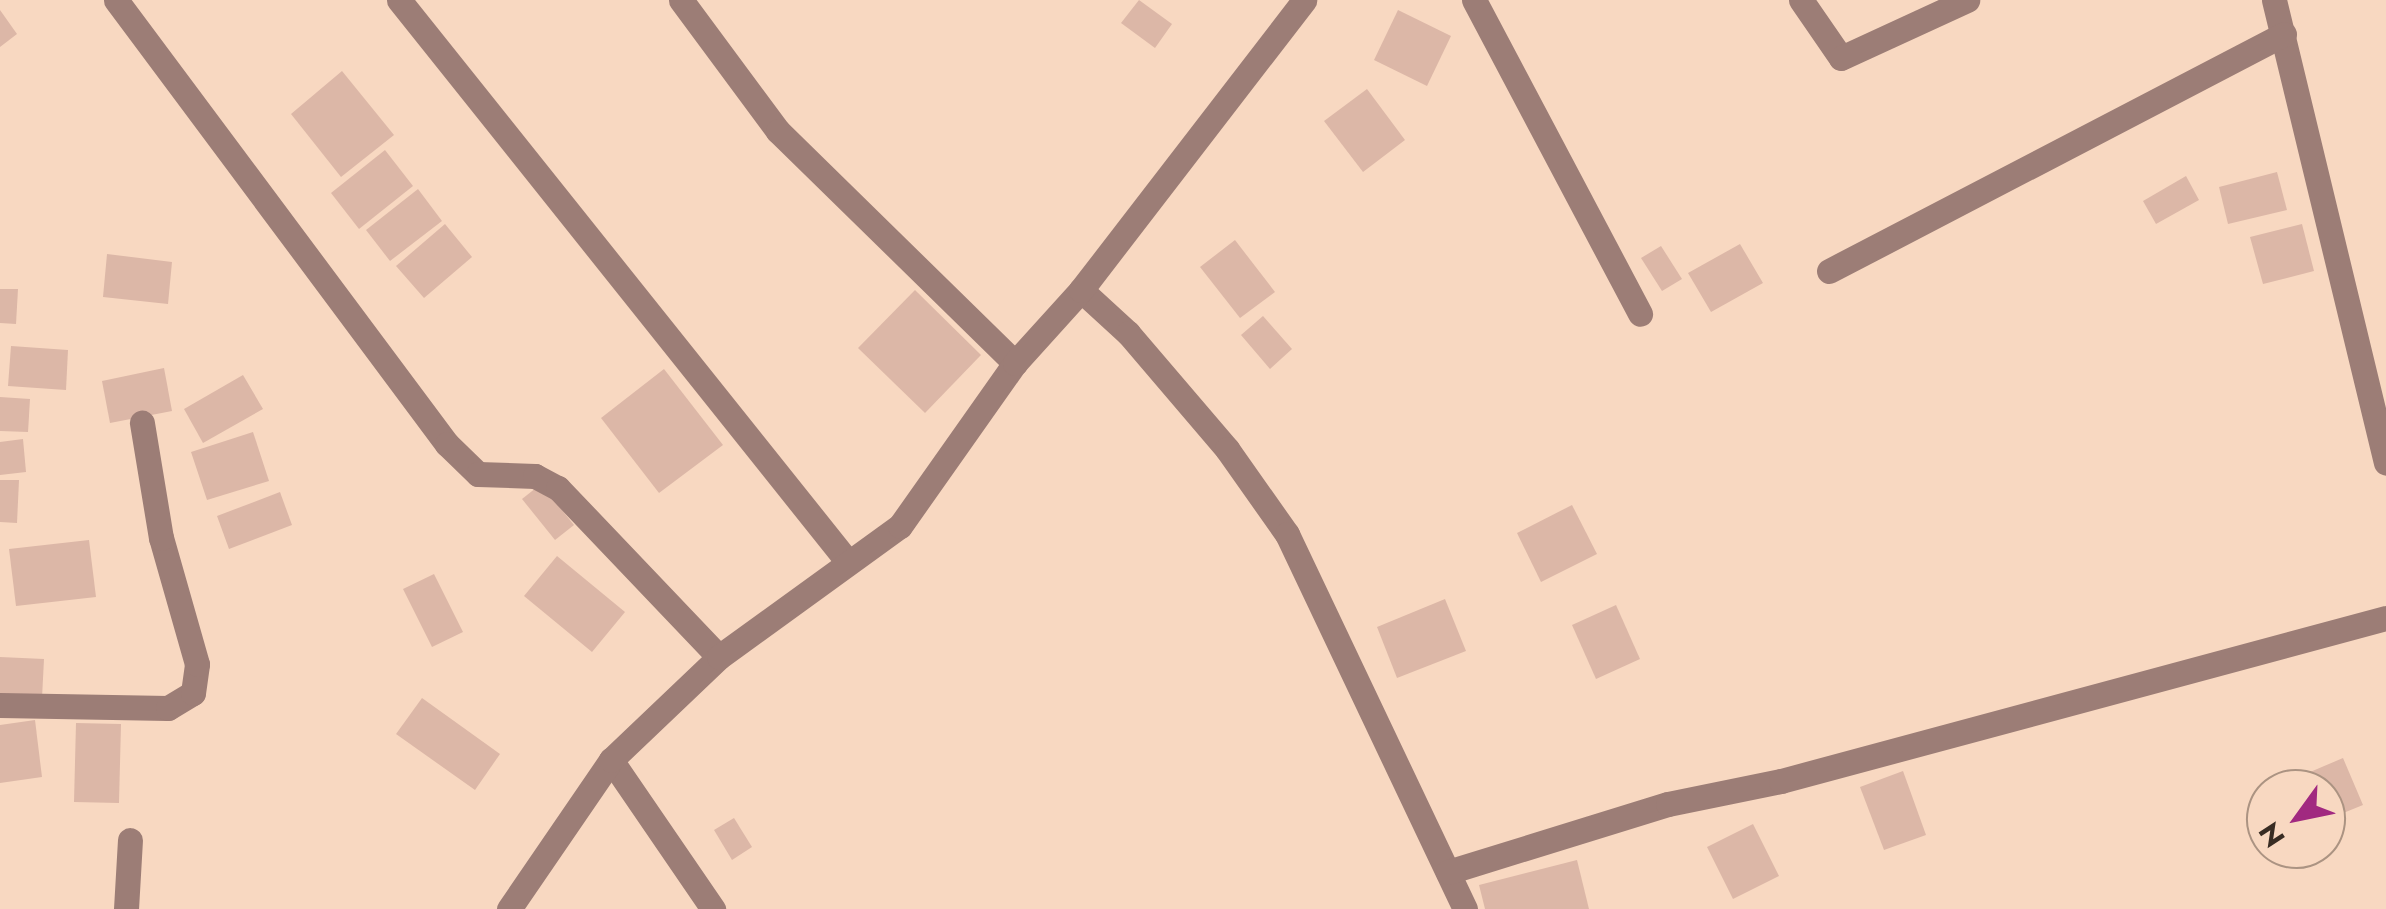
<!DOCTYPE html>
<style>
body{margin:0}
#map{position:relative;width:2386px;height:909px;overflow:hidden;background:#f8d8c1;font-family:Jost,sans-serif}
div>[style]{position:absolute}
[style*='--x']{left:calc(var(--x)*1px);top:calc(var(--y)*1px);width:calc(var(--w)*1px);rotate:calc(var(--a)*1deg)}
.building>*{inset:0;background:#dcb7a7}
.minor>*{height:25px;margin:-12.5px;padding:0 12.5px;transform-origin:12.5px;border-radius:12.5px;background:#9c7d76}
span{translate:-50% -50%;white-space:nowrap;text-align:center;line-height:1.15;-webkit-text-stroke:10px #f8d8c1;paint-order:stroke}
.north{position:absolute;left:2246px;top:769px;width:100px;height:100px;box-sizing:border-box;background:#f8d8c1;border:2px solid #ab9382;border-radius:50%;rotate:237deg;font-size:28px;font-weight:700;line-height:40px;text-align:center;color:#382c23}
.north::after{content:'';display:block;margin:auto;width:35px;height:45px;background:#a12980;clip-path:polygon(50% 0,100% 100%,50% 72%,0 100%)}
</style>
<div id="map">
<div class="building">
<div style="clip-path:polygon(1139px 0,1172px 24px,1155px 48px,1121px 23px)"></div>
<div style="clip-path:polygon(0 10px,17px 34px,0 47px)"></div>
<div style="clip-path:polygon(1398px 10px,1451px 36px,1427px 86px,1374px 60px)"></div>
<div style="clip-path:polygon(342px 71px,394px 135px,341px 177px,291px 114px)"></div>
<div style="clip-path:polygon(1367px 89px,1405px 140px,1363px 172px,1324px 121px)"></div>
<div style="clip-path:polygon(385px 150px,413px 186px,359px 229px,331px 193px)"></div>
<div style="clip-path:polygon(2277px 172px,2287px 210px,2228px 224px,2219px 187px)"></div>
<div style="clip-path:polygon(2186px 176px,2199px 200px,2156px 224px,2143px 201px)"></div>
<div style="clip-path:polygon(418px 189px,442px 221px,390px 261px,366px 230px)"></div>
<div style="clip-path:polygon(445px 224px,472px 257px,424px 298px,396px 266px)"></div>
<div style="clip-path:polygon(2302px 224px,2314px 271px,2263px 284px,2250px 237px)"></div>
<div style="clip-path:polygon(1235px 240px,1275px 292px,1240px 318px,1200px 267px)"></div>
<div style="clip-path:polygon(1740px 244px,1763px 283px,1711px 312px,1688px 273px)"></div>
<div style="clip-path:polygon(1661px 246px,1682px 279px,1662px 291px,1641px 258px)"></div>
<div style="clip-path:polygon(107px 254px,172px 262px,168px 304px,103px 297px)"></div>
<div style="clip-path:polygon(0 289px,18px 289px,16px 324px,0 323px)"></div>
<div style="clip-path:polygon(915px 290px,981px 355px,925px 413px,858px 348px)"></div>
<div style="clip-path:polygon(1263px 316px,1292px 349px,1270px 369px,1241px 335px)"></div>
<div style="clip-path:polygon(11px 346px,68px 350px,66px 390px,8px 386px)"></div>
<div style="clip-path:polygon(164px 368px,172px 411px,110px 423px,102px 381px)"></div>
<div style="clip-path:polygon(664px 369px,723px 445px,659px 493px,601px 418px)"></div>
<div style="clip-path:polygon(243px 375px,263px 409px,203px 443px,184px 409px)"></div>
<div style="clip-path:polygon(0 397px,30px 399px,28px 432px,0 431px)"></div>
<div style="clip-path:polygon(253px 432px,269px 481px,207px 500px,191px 452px)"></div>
<div style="clip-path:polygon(23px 439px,26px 472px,0 475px,0 442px)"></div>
<div style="clip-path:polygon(0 480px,19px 480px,17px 523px,0 522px)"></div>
<div style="clip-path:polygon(541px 484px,574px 525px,555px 540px,522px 499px)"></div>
<div style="clip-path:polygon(280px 492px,292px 525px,229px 549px,217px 516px)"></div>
<div style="clip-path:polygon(1572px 505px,1597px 554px,1541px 582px,1517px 533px)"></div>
<div style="clip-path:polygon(89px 540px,96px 597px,16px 606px,9px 549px)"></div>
<div style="clip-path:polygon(557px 556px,625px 612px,592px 652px,524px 596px)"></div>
<div style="clip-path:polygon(434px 574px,463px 632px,432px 647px,403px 589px)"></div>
<div style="clip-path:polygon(1445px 599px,1466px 651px,1397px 678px,1377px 627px)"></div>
<div style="clip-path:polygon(1616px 605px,1640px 659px,1596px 679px,1572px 625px)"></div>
<div style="clip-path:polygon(0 657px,44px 659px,42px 698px,0 695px)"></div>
<div style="clip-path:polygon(422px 698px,500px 754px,475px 790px,396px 734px)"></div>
<div style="clip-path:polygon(35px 720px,42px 777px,0 783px,0 725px)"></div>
<div style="clip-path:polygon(76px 723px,121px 724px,119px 803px,74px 802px)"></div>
<div style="clip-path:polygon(2343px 758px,2363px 805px,2326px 820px,2326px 789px,2292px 789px,2289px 781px)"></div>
<div style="clip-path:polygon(1903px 771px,1926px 835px,1884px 850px,1860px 787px)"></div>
<div style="clip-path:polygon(734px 818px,752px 847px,732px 860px,714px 830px)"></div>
<div style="clip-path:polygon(1753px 824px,1779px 876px,1733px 899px,1707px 847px)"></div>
<div style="clip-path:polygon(1577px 860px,1589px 909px,1485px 909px,1479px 885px)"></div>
</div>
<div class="minor">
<div style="--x:116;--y:0;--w:554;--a:53.3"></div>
<div style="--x:447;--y:444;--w:43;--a:44.1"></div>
<div style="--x:478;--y:474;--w:57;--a:2"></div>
<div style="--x:535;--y:476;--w:26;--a:28"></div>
<div style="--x:558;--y:488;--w:233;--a:46.4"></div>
<div style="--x:399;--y:0;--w:719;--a:51.38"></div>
<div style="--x:681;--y:0;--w:163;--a:53.5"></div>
<div style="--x:778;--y:131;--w:332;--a:44.4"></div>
<div style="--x:1474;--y:0;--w:355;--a:62.1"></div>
<div style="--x:1801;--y:0;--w:70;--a:55.4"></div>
<div style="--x:1841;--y:58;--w:139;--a:-24.7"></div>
<div style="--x:2274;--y:0;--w:476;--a:76.4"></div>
<div style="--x:1829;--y:271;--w:513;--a:-27.51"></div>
<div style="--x:1081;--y:290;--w:64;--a:42.5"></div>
<div style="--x:1128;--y:333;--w:153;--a:49.5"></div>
<div style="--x:1227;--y:449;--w:104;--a:54.8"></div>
<div style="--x:1287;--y:534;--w:415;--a:64.6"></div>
<div style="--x:0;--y:705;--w:168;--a:1"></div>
<div style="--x:168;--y:708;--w:29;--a:-31"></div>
<div style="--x:193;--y:693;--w:29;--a:-82"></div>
<div style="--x:197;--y:664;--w:131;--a:-105.9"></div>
<div style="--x:161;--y:538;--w:117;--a:-99.4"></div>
<div style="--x:611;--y:760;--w:181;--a:55.6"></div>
<div style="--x:1448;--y:872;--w:230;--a:-17.2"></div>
<div style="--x:1668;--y:804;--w:115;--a:-11.5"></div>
<div style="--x:1781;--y:781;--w:627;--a:-15.08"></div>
<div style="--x:126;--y:909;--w:69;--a:-86.7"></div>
<div style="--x:509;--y:909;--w:181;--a:-55.6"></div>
<div style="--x:611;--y:760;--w:149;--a:-43.6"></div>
<div style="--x:719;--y:657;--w:223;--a:-35.9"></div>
<div style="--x:900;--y:526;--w:199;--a:-54.8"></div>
<div style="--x:1015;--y:363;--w:98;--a:-47.9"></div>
<div style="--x:1081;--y:290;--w:366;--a:-52.4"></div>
</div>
<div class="north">N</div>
</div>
